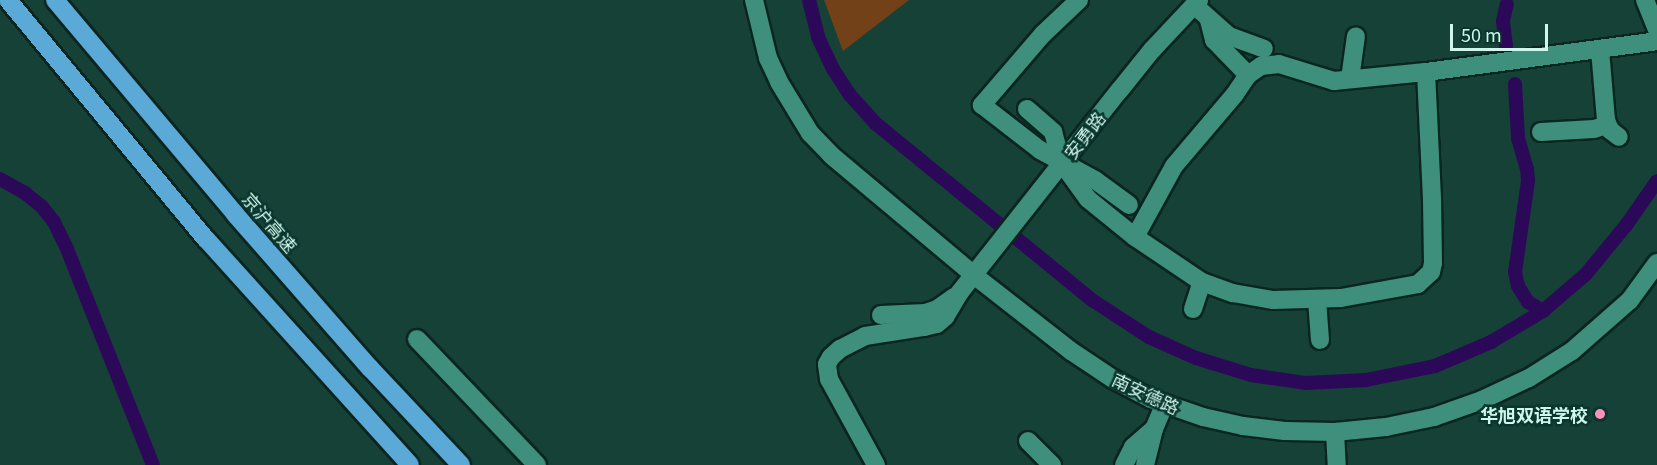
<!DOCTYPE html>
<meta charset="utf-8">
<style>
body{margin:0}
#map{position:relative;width:1657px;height:465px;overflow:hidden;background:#164137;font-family:Georgia,"Noto Sans SC",serif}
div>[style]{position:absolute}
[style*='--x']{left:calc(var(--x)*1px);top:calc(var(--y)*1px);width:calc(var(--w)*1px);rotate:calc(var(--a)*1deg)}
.green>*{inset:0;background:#734117}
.canal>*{height:14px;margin:-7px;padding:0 7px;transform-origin:7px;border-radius:7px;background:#2c0958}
.roads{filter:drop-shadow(2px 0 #0b251f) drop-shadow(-2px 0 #0b251f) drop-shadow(0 2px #0b251f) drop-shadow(0 -2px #0b251f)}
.minor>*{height:18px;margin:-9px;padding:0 9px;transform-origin:9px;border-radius:9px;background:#3e8f7c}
.highway>*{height:18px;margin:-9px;padding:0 9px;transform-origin:9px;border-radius:9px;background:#5ba9d6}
.dots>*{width:16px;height:16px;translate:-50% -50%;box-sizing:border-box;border:3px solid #09362d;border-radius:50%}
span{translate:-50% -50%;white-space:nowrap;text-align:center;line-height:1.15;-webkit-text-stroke:5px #09362d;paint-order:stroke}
.street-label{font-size:18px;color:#d0f6eb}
.poi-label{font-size:18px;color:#d0f6eb;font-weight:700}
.right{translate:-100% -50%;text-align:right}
.scale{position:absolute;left:1450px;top:24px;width:98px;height:27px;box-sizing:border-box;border:3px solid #d0f6eb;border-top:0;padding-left:8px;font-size:18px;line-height:21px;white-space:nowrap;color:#d0f6eb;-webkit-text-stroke:4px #09362d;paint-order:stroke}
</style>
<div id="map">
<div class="green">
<div style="clip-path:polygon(824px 0,909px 0,843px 51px)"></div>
</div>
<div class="canal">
<div style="--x:809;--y:0;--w:38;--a:76"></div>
<div style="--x:818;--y:37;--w:35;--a:65"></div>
<div style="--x:833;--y:69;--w:31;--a:57"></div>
<div style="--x:850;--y:95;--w:38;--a:48"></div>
<div style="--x:875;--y:123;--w:280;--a:39.2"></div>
<div style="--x:1092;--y:300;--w:68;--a:33"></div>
<div style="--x:1149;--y:337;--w:51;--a:24.1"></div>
<div style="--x:1196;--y:358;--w:58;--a:17.2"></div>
<div style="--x:1251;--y:375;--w:56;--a:8.3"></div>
<div style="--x:1306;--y:383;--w:60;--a:-2.9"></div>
<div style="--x:1366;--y:380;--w:70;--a:-11.5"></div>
<div style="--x:1435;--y:366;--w:61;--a:-23.2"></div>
<div style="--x:1491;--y:342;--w:61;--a:-30.8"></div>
<div style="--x:1543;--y:311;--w:57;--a:-40.7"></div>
<div style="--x:1586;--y:274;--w:65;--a:-50.6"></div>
<div style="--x:1627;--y:224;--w:52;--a:-55.1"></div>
<div style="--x:1506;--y:46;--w:25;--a:-97"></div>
<div style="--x:1503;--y:21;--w:17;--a:-77"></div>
<div style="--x:1515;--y:84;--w:54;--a:86.8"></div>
<div style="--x:1518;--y:138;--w:32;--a:74"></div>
<div style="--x:1527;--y:169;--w:12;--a:85"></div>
<div style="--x:1528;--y:181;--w:92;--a:98.1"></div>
<div style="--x:1515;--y:272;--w:14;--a:78"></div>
<div style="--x:1518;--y:286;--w:19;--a:58"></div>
<div style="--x:1528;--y:302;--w:17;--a:31"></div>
<div style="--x:0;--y:179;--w:29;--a:29"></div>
<div style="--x:25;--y:193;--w:22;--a:39"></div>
<div style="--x:42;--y:207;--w:19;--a:51"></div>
<div style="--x:54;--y:222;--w:30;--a:64"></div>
<div style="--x:67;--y:249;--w:232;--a:68.3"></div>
</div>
<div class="roads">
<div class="minor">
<div style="--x:754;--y:0;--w:60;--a:76.4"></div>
<div style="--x:768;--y:58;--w:26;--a:65"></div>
<div style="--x:779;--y:82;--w:60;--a:58.7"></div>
<div style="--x:810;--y:133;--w:30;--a:46"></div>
<div style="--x:831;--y:155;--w:188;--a:40"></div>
<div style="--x:975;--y:276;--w:122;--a:38"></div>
<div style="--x:1071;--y:351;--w:50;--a:33.7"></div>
<div style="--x:1113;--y:379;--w:43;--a:27.8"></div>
<div style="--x:1151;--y:399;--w:55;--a:19.1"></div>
<div style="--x:1203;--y:417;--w:41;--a:12.7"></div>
<div style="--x:1243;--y:426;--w:42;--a:6.8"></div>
<div style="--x:1285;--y:431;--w:50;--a:1.1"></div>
<div style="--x:1335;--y:432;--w:51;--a:-5.6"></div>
<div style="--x:1386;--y:427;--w:49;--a:-11.8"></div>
<div style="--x:1434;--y:417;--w:51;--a:-19.5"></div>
<div style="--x:1482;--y:400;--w:52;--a:-25.1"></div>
<div style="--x:1529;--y:378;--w:51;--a:-32.1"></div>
<div style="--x:1572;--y:351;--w:77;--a:-41.3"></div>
<div style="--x:1630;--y:300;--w:46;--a:-53.9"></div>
<div style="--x:1079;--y:0;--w:50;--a:136.6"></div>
<div style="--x:1043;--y:34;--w:94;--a:130.7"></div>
<div style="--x:982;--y:105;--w:73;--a:37.8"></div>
<div style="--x:1040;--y:150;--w:63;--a:28.6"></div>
<div style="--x:1095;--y:180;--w:42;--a:36.3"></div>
<div style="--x:1645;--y:0;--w:31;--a:68"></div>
<div style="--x:1194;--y:5;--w:47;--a:41.5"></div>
<div style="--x:1229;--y:36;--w:37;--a:20"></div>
<div style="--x:1209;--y:20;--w:21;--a:76"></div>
<div style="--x:1214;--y:40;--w:49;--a:45.8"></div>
<div style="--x:1600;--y:50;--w:70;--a:85.1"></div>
<div style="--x:1606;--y:120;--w:11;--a:68"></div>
<div style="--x:1610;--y:130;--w:11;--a:38"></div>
<div style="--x:1350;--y:79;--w:43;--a:-82.1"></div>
<div style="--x:1027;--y:109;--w:35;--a:41"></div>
<div style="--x:1053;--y:132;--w:32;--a:74"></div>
<div style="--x:1062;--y:163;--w:44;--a:54.2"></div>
<div style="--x:1088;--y:199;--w:60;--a:39"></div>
<div style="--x:1135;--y:237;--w:81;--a:33.9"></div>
<div style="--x:1202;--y:282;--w:33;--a:20"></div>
<div style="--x:1233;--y:293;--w:41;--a:9.9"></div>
<div style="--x:1273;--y:300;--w:68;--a:-1.7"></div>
<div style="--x:1341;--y:298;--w:78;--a:-10.3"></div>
<div style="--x:1418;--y:284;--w:18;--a:-43"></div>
<div style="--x:1431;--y:272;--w:9;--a:-77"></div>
<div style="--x:1433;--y:263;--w:64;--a:-90.9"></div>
<div style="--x:1432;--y:199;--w:127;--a:-92.7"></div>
<div style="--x:1541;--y:132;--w:53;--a:-3.2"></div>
<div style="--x:1594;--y:129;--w:14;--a:-17"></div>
<div style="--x:1135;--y:237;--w:81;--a:-61.2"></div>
<div style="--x:1174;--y:166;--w:94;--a:-49.7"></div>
<div style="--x:1235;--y:94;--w:23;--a:-56"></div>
<div style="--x:1248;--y:75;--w:16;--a:-35"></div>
<div style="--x:1261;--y:66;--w:18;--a:-6"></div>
<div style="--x:1279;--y:64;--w:58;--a:17.2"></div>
<div style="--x:1334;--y:81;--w:92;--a:-5.6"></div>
<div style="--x:1426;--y:72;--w:233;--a:-7.6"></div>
<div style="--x:1317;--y:300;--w:40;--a:85.7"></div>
<div style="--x:1193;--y:309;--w:28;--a:-72"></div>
<div style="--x:881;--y:315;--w:44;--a:-2.6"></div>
<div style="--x:925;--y:313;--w:13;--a:-18"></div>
<div style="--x:937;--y:309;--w:21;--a:-35"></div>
<div style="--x:417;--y:339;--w:174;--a:46.4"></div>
<div style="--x:1335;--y:432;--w:33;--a:87"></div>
<div style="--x:1028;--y:441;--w:34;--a:45"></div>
<div style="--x:876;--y:465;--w:98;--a:-118.7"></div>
<div style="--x:829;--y:379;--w:15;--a:-98"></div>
<div style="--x:827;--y:364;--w:8;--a:-60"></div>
<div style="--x:831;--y:357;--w:12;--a:-42"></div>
<div style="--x:840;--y:349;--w:28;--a:-27"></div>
<div style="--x:865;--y:336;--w:60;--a:-8.7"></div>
<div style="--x:924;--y:327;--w:13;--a:-13"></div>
<div style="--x:937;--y:324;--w:11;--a:-41"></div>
<div style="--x:945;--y:317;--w:29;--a:-59"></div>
<div style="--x:960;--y:292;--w:256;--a:-51.7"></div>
<div style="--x:1119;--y:91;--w:53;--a:-51.2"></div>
<div style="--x:1152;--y:50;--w:69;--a:-46.8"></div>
<div style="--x:1124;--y:465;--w:20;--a:-63"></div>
<div style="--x:1133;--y:447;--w:28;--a:-41"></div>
<div style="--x:1145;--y:465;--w:37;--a:-76"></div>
<div style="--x:1154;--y:429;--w:26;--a:-67"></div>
</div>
<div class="highway">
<div style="--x:8;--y:0;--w:310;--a:50.4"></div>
<div style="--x:206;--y:239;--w:304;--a:47.9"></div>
<div style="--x:55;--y:0;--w:280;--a:49.9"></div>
<div style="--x:235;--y:214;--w:205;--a:48.8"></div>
<div style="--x:370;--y:368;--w:133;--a:46.8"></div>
</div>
</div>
<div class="dots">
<div style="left:1600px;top:414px;background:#ff8eba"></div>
</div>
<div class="street-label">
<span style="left:1084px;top:135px;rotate:-52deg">安勇路</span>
<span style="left:270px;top:222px;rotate:49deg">京沪高速</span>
<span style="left:1146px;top:393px;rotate:25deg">南安德路</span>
</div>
<div class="poi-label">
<span class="right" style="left:1588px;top:414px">华旭双语学校</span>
</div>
<div class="scale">50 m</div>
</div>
